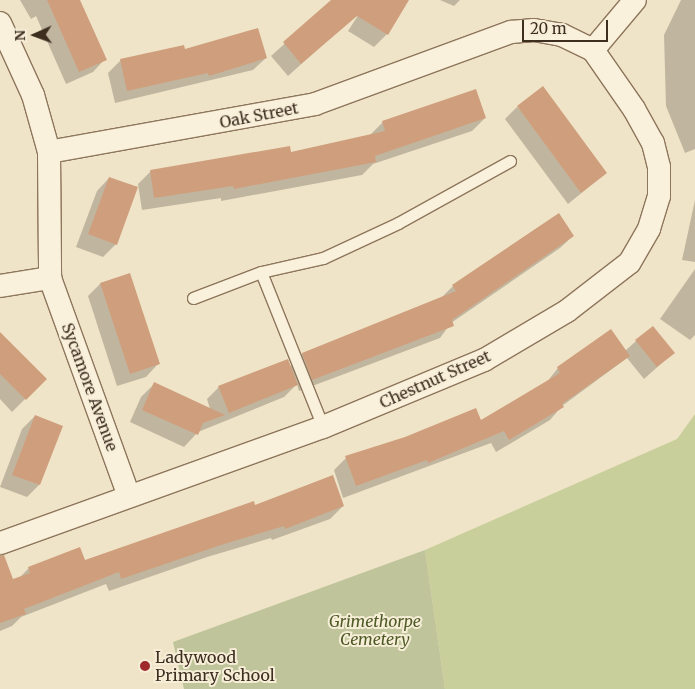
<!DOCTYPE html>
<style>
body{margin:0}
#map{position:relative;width:695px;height:689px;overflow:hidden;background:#f0e4c8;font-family:Merriweather,serif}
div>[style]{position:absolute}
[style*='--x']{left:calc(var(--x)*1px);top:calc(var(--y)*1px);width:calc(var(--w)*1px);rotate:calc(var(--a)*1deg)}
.green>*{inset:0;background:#c9cf9b}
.cemetery>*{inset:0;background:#bfc49a}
.shadow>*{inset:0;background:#0003}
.building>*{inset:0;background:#cf9f7d}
.roads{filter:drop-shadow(1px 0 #8d765c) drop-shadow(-1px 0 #8d765c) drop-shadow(0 1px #8d765c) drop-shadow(0 -1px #8d765c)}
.service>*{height:11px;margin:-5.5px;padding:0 5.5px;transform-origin:5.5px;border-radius:5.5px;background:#faf1dc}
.minor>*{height:22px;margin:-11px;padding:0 11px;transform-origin:11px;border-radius:11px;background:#faf1dc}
.dots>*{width:14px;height:14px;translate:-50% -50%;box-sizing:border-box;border:2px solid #f7eed8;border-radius:50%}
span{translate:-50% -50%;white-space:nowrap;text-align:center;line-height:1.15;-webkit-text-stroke:4px #f7eed8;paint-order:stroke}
.street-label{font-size:16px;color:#3d2e20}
.park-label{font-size:16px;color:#4d5a26;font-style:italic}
.poi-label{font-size:16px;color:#3d2e20}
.left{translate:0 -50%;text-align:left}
.north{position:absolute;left:10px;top:10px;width:50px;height:50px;-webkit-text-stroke:4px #f7eed8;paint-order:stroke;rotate:268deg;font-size:14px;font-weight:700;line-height:20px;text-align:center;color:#3d2e20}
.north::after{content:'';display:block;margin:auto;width:18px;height:22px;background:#3d2e20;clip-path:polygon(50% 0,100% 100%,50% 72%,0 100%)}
.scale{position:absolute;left:522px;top:20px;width:86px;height:22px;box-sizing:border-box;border:2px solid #3d2e20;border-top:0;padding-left:6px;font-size:15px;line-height:18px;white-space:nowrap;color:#3d2e20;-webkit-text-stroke:4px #f7eed8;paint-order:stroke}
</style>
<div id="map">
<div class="green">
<div style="clip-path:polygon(695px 414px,695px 689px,445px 689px,425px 550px,677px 439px)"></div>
</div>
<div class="cemetery">
<div style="clip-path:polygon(425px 550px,445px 689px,184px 689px,173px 642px)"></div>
</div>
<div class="shadow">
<div style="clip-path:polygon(20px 0,78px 0,105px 59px,93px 72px,66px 84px,36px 16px,31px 19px)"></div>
<div style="clip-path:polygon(368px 0,408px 0,387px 34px,374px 47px,348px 31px)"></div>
<div style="clip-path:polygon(440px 0,460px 0,454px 6px)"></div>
<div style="clip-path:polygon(681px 0,695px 0,695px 149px,685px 153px,666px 106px,664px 35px)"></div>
<div style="clip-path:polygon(330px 3px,347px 23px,288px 76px,271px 56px)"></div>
<div style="clip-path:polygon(184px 51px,266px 58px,253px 70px,115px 103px,108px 73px,121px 60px)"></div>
<div style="clip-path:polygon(517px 107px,606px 173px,568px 204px,505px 119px)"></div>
<div style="clip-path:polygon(485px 118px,472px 131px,373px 164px,362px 175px,221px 201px,221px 198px,142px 210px,138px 184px,151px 171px,290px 154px,370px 135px,383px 122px)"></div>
<div style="clip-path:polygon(109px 178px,116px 244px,103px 257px,76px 247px,97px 191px)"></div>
<div style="clip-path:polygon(695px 200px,695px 262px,682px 260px)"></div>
<div style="clip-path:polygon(573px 236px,560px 248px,451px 323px,440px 338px,299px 391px,297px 384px,284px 397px,198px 432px,184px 447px,130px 422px,141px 397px,154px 384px,210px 409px,207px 399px,219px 387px,290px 367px,302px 354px,441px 298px,453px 286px)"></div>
<div style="clip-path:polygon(695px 269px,695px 335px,690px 340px,660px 319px)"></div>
<div style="clip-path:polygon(129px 274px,158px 364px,146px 377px,117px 386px,88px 296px,100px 284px)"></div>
<div style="clip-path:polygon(611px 331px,625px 351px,636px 341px,673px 353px,644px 379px,627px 358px,562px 406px,550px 420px,496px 452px,491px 443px,343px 498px,334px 470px,346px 458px,480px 421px,546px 383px,558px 368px)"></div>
<div style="clip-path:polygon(0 339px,45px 379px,12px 412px,0 399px)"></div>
<div style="clip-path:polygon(35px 416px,39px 485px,27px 497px,0 487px,22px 429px)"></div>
<div style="clip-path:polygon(254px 506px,343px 506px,330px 519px,272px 540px,271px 538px,207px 557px,109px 591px,106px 584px,21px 617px,12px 626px,0 631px,0 584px,19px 578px,29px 568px,84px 562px)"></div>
</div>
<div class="building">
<div style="clip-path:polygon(47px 0,80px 0,107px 60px,79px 72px)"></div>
<div style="clip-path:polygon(331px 0,409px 0,388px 35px,357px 16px,301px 64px,283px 42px)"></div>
<div style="clip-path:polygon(258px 28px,267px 58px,209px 76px,208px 73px,127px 91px,120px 59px,184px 45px,185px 49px)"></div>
<div style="clip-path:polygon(543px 86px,607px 173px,581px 193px,517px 106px)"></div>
<div style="clip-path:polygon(476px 89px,486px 118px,375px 156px,376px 162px,234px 189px,233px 186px,154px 198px,150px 170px,290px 146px,291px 152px,385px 131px,382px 121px)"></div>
<div style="clip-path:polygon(109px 177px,138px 187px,117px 245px,88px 234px)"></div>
<div style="clip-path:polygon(559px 213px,574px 236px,452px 320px,454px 326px,312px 380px,302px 353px,456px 291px,452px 285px)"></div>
<div style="clip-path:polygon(130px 273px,160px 364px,130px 374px,100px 283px)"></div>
<div style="clip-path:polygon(653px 326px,675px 353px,657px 367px,635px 340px)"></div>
<div style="clip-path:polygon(611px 329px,630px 356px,562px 404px,564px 407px,509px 440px,504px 431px,428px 463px,427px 460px,356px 486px,345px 456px,405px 437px,476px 408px,481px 420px,560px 373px,557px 367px)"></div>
<div style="clip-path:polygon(0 332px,47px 379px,26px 400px,0 374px)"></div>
<div style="clip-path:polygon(288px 359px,298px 385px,229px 413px,218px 386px)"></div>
<div style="clip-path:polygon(154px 382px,182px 395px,225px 415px,203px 423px,198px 435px,142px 410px)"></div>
<div style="clip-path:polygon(35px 415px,63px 426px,40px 485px,12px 475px)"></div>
<div style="clip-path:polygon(333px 475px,344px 506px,285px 529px,284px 526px,221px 545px,121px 579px,119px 572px,24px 609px,26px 614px,0 623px,0 556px,4px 555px,13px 579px,30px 573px,28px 567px,80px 547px,85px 560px,254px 501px,255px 505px)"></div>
</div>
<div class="roads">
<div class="service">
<div style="--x:261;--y:272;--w:167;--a:68.2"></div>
<div style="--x:193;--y:298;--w:73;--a:-20.9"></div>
<div style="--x:261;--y:272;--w:64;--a:-12.7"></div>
<div style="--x:323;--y:258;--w:83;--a:-25"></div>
<div style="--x:398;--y:223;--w:128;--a:-29"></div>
</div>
<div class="minor">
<div style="--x:0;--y:23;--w:79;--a:65.4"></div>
<div style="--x:33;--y:95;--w:59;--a:74.3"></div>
<div style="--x:49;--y:152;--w:270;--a:-10.2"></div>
<div style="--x:315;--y:104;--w:209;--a:-20.2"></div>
<div style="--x:511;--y:32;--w:23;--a:-5"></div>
<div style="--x:534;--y:30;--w:28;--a:10"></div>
<div style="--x:562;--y:35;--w:34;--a:26"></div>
<div style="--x:593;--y:50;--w:72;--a:55.2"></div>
<div style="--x:634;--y:109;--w:39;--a:61"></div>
<div style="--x:653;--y:143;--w:25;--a:76"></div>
<div style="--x:659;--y:167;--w:29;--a:90"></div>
<div style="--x:659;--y:196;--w:34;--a:107"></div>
<div style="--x:649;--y:229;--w:39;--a:120"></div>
<div style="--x:629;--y:263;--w:78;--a:142.3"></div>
<div style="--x:567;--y:311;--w:96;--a:149.4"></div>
<div style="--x:484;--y:360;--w:174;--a:157.4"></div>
<div style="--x:323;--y:427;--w:343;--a:160.2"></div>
<div style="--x:593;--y:50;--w:65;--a:-50"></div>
<div style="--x:49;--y:152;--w:126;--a:89.5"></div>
<div style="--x:50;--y:278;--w:232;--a:70.1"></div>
<div style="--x:0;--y:286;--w:51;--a:-9.1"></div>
</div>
</div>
<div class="dots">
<div style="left:145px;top:666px;background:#9e2a2b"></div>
</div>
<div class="street-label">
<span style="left:259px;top:115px;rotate:-11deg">Oak Street</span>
<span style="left:435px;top:379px;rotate:-24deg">Chestnut Street</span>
<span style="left:90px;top:387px;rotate:70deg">Sycamore Avenue</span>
</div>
<div class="park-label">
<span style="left:375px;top:630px">Grimethorpe<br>Cemetery</span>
</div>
<div class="poi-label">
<span class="left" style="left:155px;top:666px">Ladywood<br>Primary School</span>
</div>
<div class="north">N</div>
<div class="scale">20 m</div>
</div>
